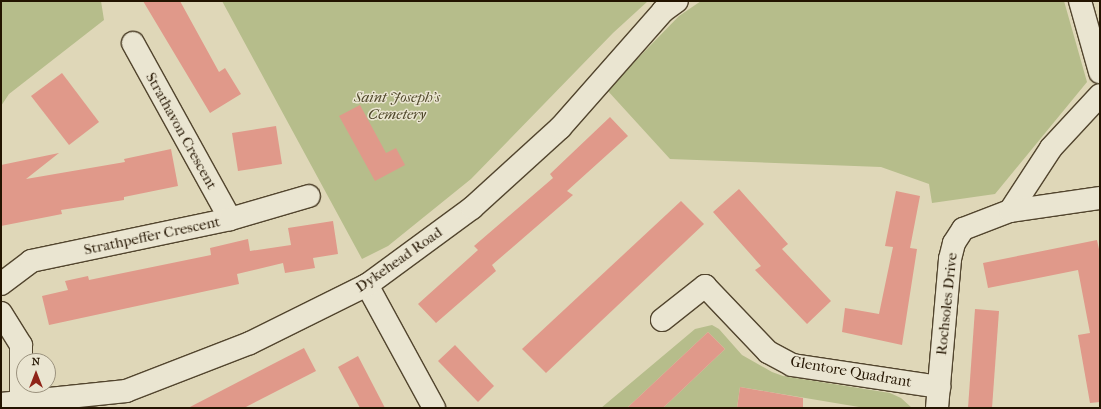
<!DOCTYPE html>
<style>
body{margin:0}
#map{position:relative;width:1101px;height:409px;overflow:hidden;background:#dfd7b8;font-family:"IM FELL French Canon",serif}
div>[style]{position:absolute}
[style*='--x']{left:calc(var(--x)*1px);top:calc(var(--y)*1px);width:calc(var(--w)*1px);rotate:calc(var(--a)*1deg)}
.green>*{inset:0;background:#b6bd8b}
.building>*{inset:0;background:#e0998a}
.roads{filter:drop-shadow(1px 0 #52452e) drop-shadow(-1px 0 #52452e) drop-shadow(0 1px #52452e) drop-shadow(0 -1px #52452e)}
.minor>*{height:22px;margin:-11px;padding:0 11px;transform-origin:11px;border-radius:11px;background:#eae5d1}
.tertiary>*{height:22px;margin:-11px;padding:0 11px;transform-origin:11px;border-radius:11px;background:#eae5d1}
span{translate:-50% -50%;white-space:nowrap;text-align:center;line-height:1.15;-webkit-text-stroke:3px #eae5d1;paint-order:stroke}
.park-label{font-size:15px;color:#4f472a;font-style:italic}
.street-label{font-size:15px;color:#231400}
.frame{position:absolute;inset:0;border:2px solid #231400;pointer-events:none}
.north{position:absolute;left:16px;top:353px;width:40px;height:40px;box-sizing:border-box;background:#eae5d1;border:1px solid #9a917d;border-radius:50%;rotate:0deg;font-size:11px;font-weight:700;line-height:16px;text-align:center;color:#231400}
.north::after{content:'';display:block;margin:auto;width:14px;height:18px;background:#8f2418;clip-path:polygon(50% 0,100% 100%,50% 72%,0 100%)}
</style>
<div id="map">
<div class="green">
<div style="clip-path:polygon(1px 1px,101px 1px,104px 20px,9px 94px,1px 106px)"></div>
<div style="clip-path:polygon(222px 1px,648px 1px,613px 33px,471px 179px,388px 246px,362px 259px)"></div>
<div style="clip-path:polygon(701px 1px,1064px 1px,1087px 82px,995px 194px,932px 203px,929px 184px,881px 167px,670px 159px,607px 90px,679px 16px)"></div>
<div style="clip-path:polygon(712px 325px,719px 329px,742px 355px,772px 372px,783px 376px,890px 393px,901px 398px,912px 408px,865px 408px,740px 387px,737px 408px,663px 408px,725px 349px,708px 332px,627px 408px,601px 408px,695px 329px)"></div>
</div>
<div class="building">
<div style="clip-path:polygon(143px 1px,180px 1px,219px 72px,225px 68px,241px 94px,210px 113px)"></div>
<div style="clip-path:polygon(62px 73px,99px 122px,69px 145px,31px 96px)"></div>
<div style="clip-path:polygon(360px 105px,386px 153px,396px 148px,405px 165px,375px 181px,339px 116px)"></div>
<div style="clip-path:polygon(610px 117px,628px 136px,567px 191px,573px 195px,492px 265px,496px 271px,436px 323px,418px 304px,478px 250px,474px 246px,553px 178px,550px 174px)"></div>
<div style="clip-path:polygon(276px 126px,282px 164px,238px 171px,232px 133px)"></div>
<div style="clip-path:polygon(171px 149px,178px 186px,124px 197px,124px 200px,61px 210px,62px 214px,1px 226px,1px 165px,59px 153px,26px 179px,125px 162px,124px 159px)"></div>
<div style="clip-path:polygon(739px 189px,788px 244px,782px 249px,831px 301px,807px 324px,755px 270px,761px 266px,713px 212px)"></div>
<div style="clip-path:polygon(896px 191px,920px 196px,910px 248px,917px 249px,902px 345px,842px 332px,845px 308px,879px 314px,893px 247px,885px 246px)"></div>
<div style="clip-path:polygon(681px 201px,704px 224px,546px 373px,522px 349px)"></div>
<div style="clip-path:polygon(333px 221px,338px 254px,313px 258px,315px 268px,285px 273px,283px 263px,237px 274px,239px 284px,49px 325px,42px 296px,68px 290px,65px 281px,88px 276px,89px 280px,211px 255px,210px 248px,248px 239px,250px 251px,291px 245px,288px 228px)"></div>
<div style="clip-path:polygon(1097px 240px,1100px 254px,1100px 402px,1090px 403px,1078px 335px,1090px 333px,1078px 270px,988px 288px,983px 263px)"></div>
<div style="clip-path:polygon(975px 309px,999px 311px,992px 408px,968px 408px)"></div>
<div style="clip-path:polygon(708px 332px,725px 349px,663px 408px,627px 408px)"></div>
<div style="clip-path:polygon(455px 345px,494px 386px,478px 402px,438px 361px)"></div>
<div style="clip-path:polygon(304px 348px,316px 371px,244px 408px,188px 408px)"></div>
<div style="clip-path:polygon(358px 356px,385px 408px,360px 408px,338px 367px)"></div>
<div style="clip-path:polygon(740px 387px,803px 398px,803px 408px,737px 408px)"></div>
</div>
<div class="roads">
<div class="minor">
<div style="--x:1080;--y:1;--w:74;--a:74.3"></div>
<div style="--x:133;--y:43;--w:201;--a:61.1"></div>
<div style="--x:1010;--y:211;--w:75;--a:-56.9"></div>
<div style="--x:1051;--y:148;--w:72;--a:-47.2"></div>
<div style="--x:1;--y:284;--w:38;--a:-37"></div>
<div style="--x:31;--y:261;--w:203;--a:-11.9"></div>
<div style="--x:230;--y:219;--w:82;--a:-16.2"></div>
<div style="--x:367;--y:285;--w:140;--a:61.4"></div>
<div style="--x:1;--y:313;--w:38;--a:58"></div>
<div style="--x:21;--y:345;--w:57;--a:90"></div>
<div style="--x:662;--y:320;--w:55;--a:-38.3"></div>
<div style="--x:705;--y:286;--w:91;--a:46.3"></div>
<div style="--x:768;--y:352;--w:27;--a:28"></div>
<div style="--x:792;--y:365;--w:149;--a:8.5"></div>
<div style="--x:937;--y:408;--w:150;--a:-85"></div>
<div style="--x:950;--y:259;--w:16;--a:-76"></div>
<div style="--x:954;--y:243;--w:17;--a:-57"></div>
<div style="--x:963;--y:229;--w:50;--a:-21"></div>
<div style="--x:1010;--y:211;--w:91;--a:-8.2"></div>
</div>
<div class="tertiary">
<div style="--x:1;--y:404;--w:126;--a:-5.9"></div>
<div style="--x:126;--y:391;--w:133;--a:-21.2"></div>
<div style="--x:250;--y:343;--w:131;--a:-26.4"></div>
<div style="--x:367;--y:285;--w:130;--a:-36.3"></div>
<div style="--x:472;--y:208;--w:119;--a:-42.3"></div>
<div style="--x:560;--y:128;--w:156;--a:-48.6"></div>
<div style="--x:663;--y:11;--w:17;--a:-36"></div>
</div>
</div>
<div class="park-label">
<span style="left:397px;top:106px">Saint Joseph's<br>Cemetery</span>
</div>
<div class="street-label">
<span style="left:181px;top:131px;rotate:61deg">Strathavon Crescent</span>
<span style="left:152px;top:236px;rotate:-12deg">Strathpeffer Crescent</span>
<span style="left:399px;top:260px;rotate:-35deg">Dykehead Road</span>
<span style="left:947px;top:304px;rotate:-84deg">Rochsoles Drive</span>
<span style="left:851px;top:372px;rotate:10deg">Glentore Quadrant</span>
</div>
<div class="frame"></div>
<div class="north">N</div>
</div>
